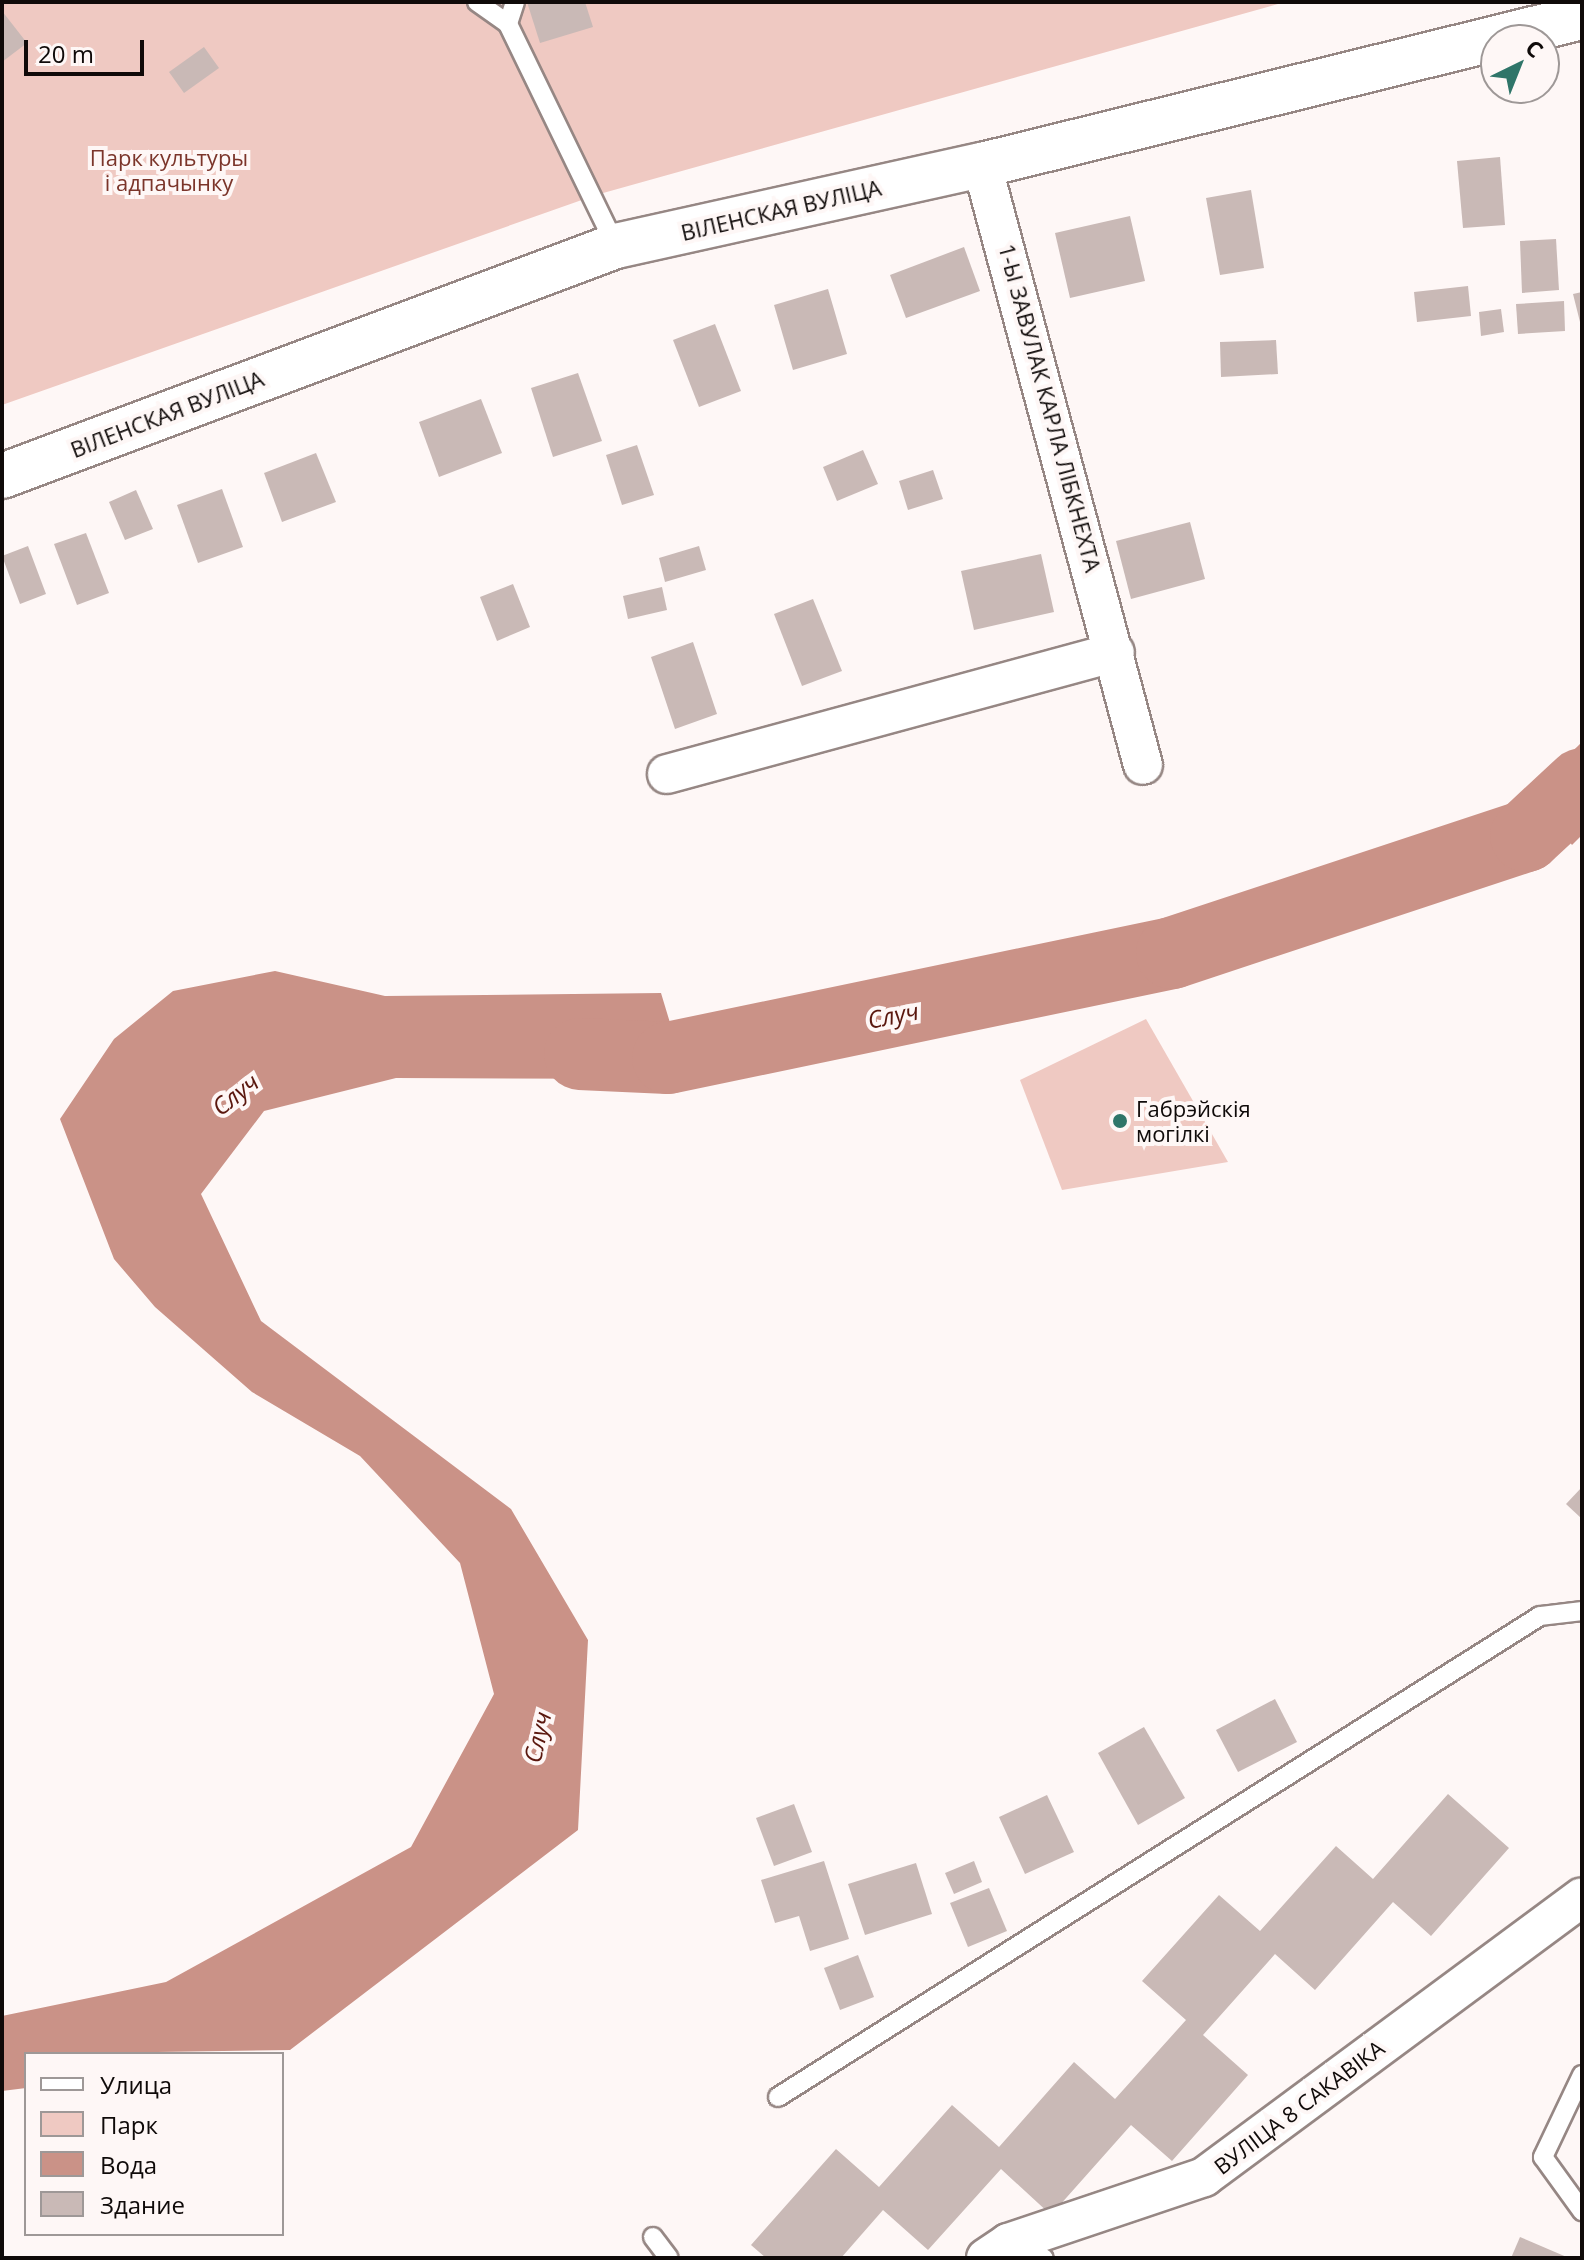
<!DOCTYPE html>
<meta charset="utf-8">
<style>
body{margin:0}
#map{position:relative;width:1584px;height:2260px;overflow:hidden;background:#fef7f6;font-family:"Open Sans",sans-serif}
div>[style]{position:absolute}
[style*='--x']{left:calc(var(--x)*1px);top:calc(var(--y)*1px);width:calc(var(--w)*1px);rotate:calc(var(--a)*1deg)}
.green>*{inset:0;background:#efc9c2}
.water>*{inset:0;background:#ca9287}
.river>*{height:72px;margin:-36px;padding:0 36px;transform-origin:36px;border-radius:36px;background:#ca9287}
.building>*{inset:0;background:#c9b9b6}
.roads{filter:drop-shadow(2px 0 #968784) drop-shadow(-2px 0 #968784) drop-shadow(0 2px #968784) drop-shadow(0 -2px #968784)}
.service>*{height:18px;margin:-9px;padding:0 9px;transform-origin:9px;border-radius:9px;background:#fff}
.minor>*{height:38px;margin:-19px;padding:0 19px;transform-origin:19px;border-radius:19px;background:#fff}
.secondary>*{height:44px;margin:-22px;padding:0 22px;transform-origin:22px;border-radius:22px;background:#fff}
.dots>*{width:22px;height:22px;translate:-50% -50%;box-sizing:border-box;border:4px solid #fef7f6;border-radius:50%}
span{translate:-50% -50%;white-space:nowrap;text-align:center;line-height:1.15;-webkit-text-stroke:8px #fef7f6;paint-order:stroke}
.park-label{font-size:22px;color:#7b352a}
.street-label{font-size:22px;color:#0f0a09}
.poi-label{font-size:22px;color:#0f0a09}
.left{translate:0 -50%;text-align:left}
.water-label{font-size:24px;color:#5a170e;font-style:italic}
.frame{position:absolute;inset:0;border:4px solid #0f0a09;pointer-events:none}
.legend{position:absolute;left:24px;top:2052px;width:260px;height:184px;box-sizing:border-box;background:#fef7f6;border:2px solid #9e9897;margin:0;padding:10px 14px;list-style:none;font-size:24px;color:#0f0a09}
.legend li{display:flex;align-items:center;gap:16px;height:40px}
.legend b{width:40px;border:2px solid #9e9897}
.north{position:absolute;left:1480px;top:24px;width:80px;height:80px;box-sizing:border-box;background:#fef7f6;border:2px solid #9e9897;border-radius:50%;rotate:43deg;font-size:22px;font-weight:700;line-height:32px;text-align:center;color:#0f0a09}
.north::after{content:'';display:block;margin:auto;width:28px;height:36px;background:#2f7569;clip-path:polygon(50% 0,100% 100%,50% 72%,0 100%)}
.scale{position:absolute;left:24px;top:40px;width:120px;height:36px;box-sizing:border-box;border:4px solid #0f0a09;border-top:0;padding-left:10px;font-size:24px;line-height:28px;white-space:nowrap;color:#0f0a09;-webkit-text-stroke:6px #fef7f6;paint-order:stroke}
</style>
<div id="map">
<div class="green">
<div style="clip-path:polygon(2px 2px,1285px 2px,596px 195px,2px 405px)"></div>
<div style="clip-path:polygon(1146px 1019px,1228px 1162px,1062px 1190px,1020px 1080px)"></div>
</div>
<div class="water">
<div style="clip-path:polygon(1582px 742px,1582px 835px,1572px 845px,1532px 791px)"></div>
<div style="clip-path:polygon(275px 971px,385px 996px,661px 993px,687px 1079px,396px 1078px,264px 1111px,201px 1194px,261px 1321px,511px 1509px,588px 1640px,578px 1830px,290px 2050px,26px 2054px,26px 2088px,2px 2091px,2px 2016px,166px 1982px,411px 1847px,494px 1694px,460px 1563px,360px 1456px,252px 1392px,155px 1307px,114px 1259px,60px 1119px,114px 1039px,173px 991px)"></div>
</div>
<div class="river">
<div style="--x:580;--y:1054;--w:88;--a:2.6"></div>
<div style="--x:668;--y:1058;--w:515;--a:-11.77"></div>
<div style="--x:1172;--y:953;--w:373;--a:-18.3"></div>
<div style="--x:1526;--y:836;--w:76;--a:-42.9"></div>
</div>
<div class="building">
<div style="clip-path:polygon(527px 2px,585px 2px,593px 27px,540px 43px)"></div>
<div style="clip-path:polygon(2px 11px,27px 43px,2px 62px)"></div>
<div style="clip-path:polygon(204px 47px,219px 68px,184px 93px,169px 72px)"></div>
<div style="clip-path:polygon(1500px 157px,1505px 225px,1463px 228px,1457px 161px)"></div>
<div style="clip-path:polygon(1251px 190px,1264px 268px,1220px 275px,1206px 198px)"></div>
<div style="clip-path:polygon(1130px 216px,1145px 281px,1070px 298px,1055px 233px)"></div>
<div style="clip-path:polygon(1556px 239px,1559px 290px,1522px 293px,1520px 241px)"></div>
<div style="clip-path:polygon(964px 247px,980px 291px,906px 318px,890px 275px)"></div>
<div style="clip-path:polygon(1468px 286px,1471px 316px,1417px 322px,1414px 292px)"></div>
<div style="clip-path:polygon(828px 289px,847px 354px,793px 370px,774px 305px)"></div>
<div style="clip-path:polygon(1582px 292px,1582px 326px,1581px 326px,1573px 294px)"></div>
<div style="clip-path:polygon(1564px 301px,1565px 331px,1518px 334px,1516px 304px)"></div>
<div style="clip-path:polygon(1501px 309px,1504px 332px,1481px 336px,1479px 312px)"></div>
<div style="clip-path:polygon(715px 324px,741px 391px,699px 407px,673px 340px)"></div>
<div style="clip-path:polygon(1276px 340px,1278px 374px,1221px 377px,1220px 342px)"></div>
<div style="clip-path:polygon(578px 373px,602px 441px,553px 457px,531px 388px)"></div>
<div style="clip-path:polygon(481px 399px,502px 453px,439px 477px,419px 422px)"></div>
<div style="clip-path:polygon(637px 445px,654px 495px,622px 505px,606px 455px)"></div>
<div style="clip-path:polygon(863px 450px,878px 484px,837px 501px,823px 467px)"></div>
<div style="clip-path:polygon(316px 453px,336px 502px,282px 522px,264px 473px)"></div>
<div style="clip-path:polygon(933px 470px,943px 499px,908px 510px,899px 481px)"></div>
<div style="clip-path:polygon(222px 489px,243px 547px,198px 563px,177px 505px)"></div>
<div style="clip-path:polygon(136px 490px,153px 529px,125px 540px,109px 502px)"></div>
<div style="clip-path:polygon(1190px 522px,1205px 579px,1131px 599px,1116px 541px)"></div>
<div style="clip-path:polygon(86px 533px,109px 593px,77px 605px,54px 544px)"></div>
<div style="clip-path:polygon(28px 546px,46px 594px,20px 604px,2px 556px)"></div>
<div style="clip-path:polygon(699px 546px,706px 570px,665px 582px,659px 558px)"></div>
<div style="clip-path:polygon(1041px 554px,1054px 612px,974px 630px,961px 571px)"></div>
<div style="clip-path:polygon(513px 584px,530px 627px,497px 641px,480px 597px)"></div>
<div style="clip-path:polygon(662px 587px,667px 610px,628px 619px,623px 596px)"></div>
<div style="clip-path:polygon(813px 599px,842px 671px,802px 686px,774px 614px)"></div>
<div style="clip-path:polygon(693px 642px,717px 714px,675px 729px,651px 657px)"></div>
<div style="clip-path:polygon(1582px 1487px,1582px 1519px,1566px 1504px)"></div>
<div style="clip-path:polygon(1275px 1699px,1297px 1742px,1238px 1772px,1216px 1730px)"></div>
<div style="clip-path:polygon(1144px 1727px,1185px 1798px,1138px 1825px,1098px 1753px)"></div>
<div style="clip-path:polygon(1448px 1794px,1509px 1848px,1431px 1936px,1393px 1902px,1315px 1990px,1275px 1954px,1203px 2035px,1248px 2075px,1172px 2161px,1131px 2125px,1051px 2215px,1001px 2169px,928px 2250px,883px 2210px,841px 2258px,766px 2258px,751px 2245px,836px 2149px,879px 2187px,952px 2105px,999px 2147px,1074px 2062px,1115px 2099px,1186px 2020px,1142px 1981px,1219px 1895px,1260px 1931px,1336px 1846px,1373px 1879px)"></div>
<div style="clip-path:polygon(1047px 1795px,1074px 1852px,1025px 1874px,999px 1817px)"></div>
<div style="clip-path:polygon(794px 1804px,812px 1852px,774px 1866px,756px 1818px)"></div>
<div style="clip-path:polygon(824px 1861px,849px 1939px,810px 1951px,799px 1916px,775px 1923px,761px 1880px)"></div>
<div style="clip-path:polygon(974px 1861px,982px 1882px,954px 1894px,945px 1873px)"></div>
<div style="clip-path:polygon(916px 1863px,932px 1914px,865px 1935px,848px 1884px)"></div>
<div style="clip-path:polygon(989px 1888px,1007px 1931px,968px 1947px,950px 1903px)"></div>
<div style="clip-path:polygon(858px 1955px,874px 1997px,840px 2010px,824px 1968px)"></div>
<div style="clip-path:polygon(1520px 2237px,1569px 2258px,1511px 2258px)"></div>
</div>
<div class="roads">
<div class="service">
<div style="--x:477;--y:2;--w:38;--a:35"></div>
<div style="--x:515;--y:2;--w:23;--a:108"></div>
<div style="--x:508;--y:24;--w:247;--a:64.1"></div>
<div style="--x:1582;--y:2075;--w:91;--a:115.4"></div>
<div style="--x:1543;--y:2157;--w:67;--a:54.2"></div>
<div style="--x:778;--y:2097;--w:901;--a:-32.26"></div>
<div style="--x:1540;--y:1616;--w:42;--a:-6.8"></div>
<div style="--x:653;--y:2237;--w:26;--a:53"></div>
<div style="--x:1014;--y:2246;--w:32;--a:22"></div>
</div>
<div class="minor">
<div style="--x:982;--y:165;--w:621;--a:74.98"></div>
<div style="--x:667;--y:774;--w:464;--a:-15.2"></div>
<div style="--x:986;--y:2258;--w:27;--a:-34"></div>
<div style="--x:1008;--y:2243;--w:207;--a:-18.6"></div>
<div style="--x:1204;--y:2177;--w:470;--a:-36.5"></div>
</div>
<div class="secondary">
<div style="--x:2;--y:476;--w:656;--a:-20.54"></div>
<div style="--x:616;--y:246;--w:375;--a:-12.5"></div>
<div style="--x:982;--y:165;--w:618;--a:-13.86"></div>
</div>
</div>
<div class="dots">
<div style="left:1120px;top:1121px;background:#2f7569"></div>
</div>
<div class="park-label">
<span style="left:169px;top:170px">Парк культуры<br>і адпачынку</span>
</div>
<div class="street-label">
<span style="left:781px;top:210px;rotate:-13deg">ВІЛЕНСКАЯ ВУЛІЦА</span>
<span style="left:1050px;top:408px;rotate:75deg">1-Ы ЗАВУЛАК КАРЛА ЛІБКНЕХТА</span>
<span style="left:167px;top:414px;rotate:-21deg">ВІЛЕНСКАЯ ВУЛІЦА</span>
<span style="left:1299px;top:2107px;rotate:-37deg">ВУЛІЦА 8 САКАВІКА</span>
</div>
<div class="poi-label">
<span class="left" style="left:1136px;top:1121px">Габрэйскія<br>могілкі</span>
</div>
<div class="water-label">
<span style="left:893px;top:1015px;rotate:-11deg">Случ</span>
<span style="left:235px;top:1094px;rotate:-38deg">Случ</span>
<span style="left:537px;top:1737px;rotate:-77deg">Случ</span>
</div>
<div class="frame"></div>
<ul class="legend">
<li><b style="height:10px;background:#fff"></b>Улица</li>
<li><b style="height:22px;background:#efc9c2"></b>Парк</li>
<li><b style="height:22px;background:#ca9287"></b>Вода</li>
<li><b style="height:22px;background:#c9b9b6"></b>Здание</li>
</ul>
<div class="north">С</div>
<div class="scale">20 m</div>
</div>
